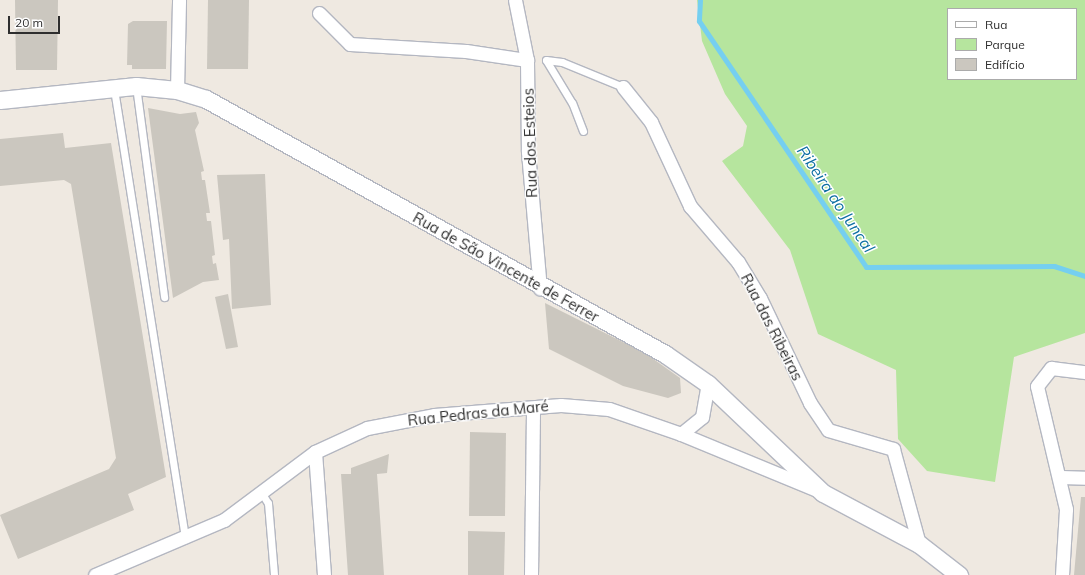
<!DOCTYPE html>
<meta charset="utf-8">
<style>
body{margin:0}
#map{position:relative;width:1085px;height:575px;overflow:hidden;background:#efe9e1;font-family:Mulish,sans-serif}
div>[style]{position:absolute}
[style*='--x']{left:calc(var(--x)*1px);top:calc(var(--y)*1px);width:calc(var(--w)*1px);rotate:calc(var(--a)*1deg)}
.green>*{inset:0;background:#b6e59e}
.stream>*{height:5px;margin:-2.5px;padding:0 2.5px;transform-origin:2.5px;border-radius:2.5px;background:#75cff0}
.building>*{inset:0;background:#cbc7bf}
.roads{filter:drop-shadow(1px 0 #b4b7c1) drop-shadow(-1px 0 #b4b7c1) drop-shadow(0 1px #b4b7c1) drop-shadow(0 -1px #b4b7c1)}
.service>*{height:7px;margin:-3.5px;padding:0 3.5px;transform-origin:3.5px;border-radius:3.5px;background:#fff}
.minor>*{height:13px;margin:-6.5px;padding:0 6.5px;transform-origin:6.5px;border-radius:6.5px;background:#fff}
.tertiary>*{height:17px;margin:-8.5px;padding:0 8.5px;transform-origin:8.5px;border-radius:8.5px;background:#fff}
span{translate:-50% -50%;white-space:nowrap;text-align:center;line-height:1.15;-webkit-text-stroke:3px #fff;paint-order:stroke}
.street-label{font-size:15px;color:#2e2e2e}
.water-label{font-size:16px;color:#0d6fa3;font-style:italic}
.legend{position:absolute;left:947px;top:8px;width:130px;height:72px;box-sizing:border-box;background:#fff;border:1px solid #ababab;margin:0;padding:5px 7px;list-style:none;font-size:12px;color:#2e2e2e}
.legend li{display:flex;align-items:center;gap:8px;height:20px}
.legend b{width:20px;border:1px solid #ababab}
.scale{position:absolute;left:8px;top:16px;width:52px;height:18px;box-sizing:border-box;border:2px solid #2e2e2e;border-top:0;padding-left:5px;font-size:12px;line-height:14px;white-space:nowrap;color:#2e2e2e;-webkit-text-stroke:3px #fff;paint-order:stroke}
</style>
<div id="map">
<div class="green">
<div style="clip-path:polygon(evenodd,697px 0,1085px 0,1085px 333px,1014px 357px,995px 482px,927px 471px,898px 439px,896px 370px,818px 334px,790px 250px,722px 161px,743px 146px,747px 126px,725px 94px,702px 41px,697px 0,948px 9px,1076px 9px,1076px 79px,948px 79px,948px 9px)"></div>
</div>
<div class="stream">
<div style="--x:700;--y:0;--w:21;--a:93"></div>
<div style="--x:699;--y:21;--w:297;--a:55.8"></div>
<div style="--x:866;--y:267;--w:188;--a:-0.3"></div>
<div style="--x:1054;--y:266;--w:33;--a:18"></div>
</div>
<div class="building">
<div style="clip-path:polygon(15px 0,58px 0,57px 70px,16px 70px)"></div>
<div style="clip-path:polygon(208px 0,249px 0,248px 69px,207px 69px)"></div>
<div style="clip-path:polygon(133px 21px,167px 21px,166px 69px,132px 69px,132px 65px,127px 65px,128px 24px)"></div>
<div style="clip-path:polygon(148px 108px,180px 114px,196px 112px,199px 123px,195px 130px,204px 171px,201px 172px,202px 180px,205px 180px,210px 213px,206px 213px,207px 221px,211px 221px,215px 255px,212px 256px,213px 264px,216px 263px,219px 280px,203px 282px,173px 298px)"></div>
<div style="clip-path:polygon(63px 133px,65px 148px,111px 143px,166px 477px,128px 494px,134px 510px,18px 559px,0 515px,109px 469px,116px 458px,71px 184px,64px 180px,0 186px,0 139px)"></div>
<div style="clip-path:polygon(265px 174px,271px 305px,232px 309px,229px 239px,223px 240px,217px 175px)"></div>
<div style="clip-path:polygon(228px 294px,238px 347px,226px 349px,215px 297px)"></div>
<div style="clip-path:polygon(545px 303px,645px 353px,680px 378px,681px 393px,668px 398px,623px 386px,549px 349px)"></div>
<div style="clip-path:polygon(470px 432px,506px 433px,505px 516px,469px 516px)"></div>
<div style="clip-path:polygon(389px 454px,387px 473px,377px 474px,384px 575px,348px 575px,341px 474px,351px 474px,351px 468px)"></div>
<div style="clip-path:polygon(1081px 497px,1085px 497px,1085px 575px,1074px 575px)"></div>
<div style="clip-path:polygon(468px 531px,505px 532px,504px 575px,468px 575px)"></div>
</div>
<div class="roads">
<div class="service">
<div style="--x:136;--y:86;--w:213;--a:82.4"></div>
<div style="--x:114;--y:89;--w:456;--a:81"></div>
<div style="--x:583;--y:131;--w:30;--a:-111"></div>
<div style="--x:572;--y:103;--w:50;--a:-121.2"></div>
<div style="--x:546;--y:60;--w:16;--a:7"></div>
<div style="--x:562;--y:62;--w:66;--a:22.3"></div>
<div style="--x:261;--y:492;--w:13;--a:58"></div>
<div style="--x:268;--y:503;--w:72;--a:85.2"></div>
</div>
<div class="minor">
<div style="--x:515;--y:0;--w:61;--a:78.7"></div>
<div style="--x:527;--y:60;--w:92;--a:89.4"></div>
<div style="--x:528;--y:152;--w:137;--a:85"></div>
<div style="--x:319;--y:13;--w:44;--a:45"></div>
<div style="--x:350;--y:44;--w:116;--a:3.5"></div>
<div style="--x:466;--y:51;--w:62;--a:8.4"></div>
<div style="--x:623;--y:87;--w:45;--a:51.3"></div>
<div style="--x:651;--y:122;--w:93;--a:65.1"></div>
<div style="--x:690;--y:206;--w:74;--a:49.4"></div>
<div style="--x:738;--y:262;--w:42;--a:58.6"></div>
<div style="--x:760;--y:298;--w:116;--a:64.5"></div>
<div style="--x:810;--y:403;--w:32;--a:56"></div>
<div style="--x:828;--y:430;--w:68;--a:16.3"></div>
<div style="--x:893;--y:449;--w:98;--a:74.7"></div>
<div style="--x:177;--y:90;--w:90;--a:-88.7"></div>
<div style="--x:681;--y:434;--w:27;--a:-39"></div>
<div style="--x:702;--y:417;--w:34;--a:-80"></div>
<div style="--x:315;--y:452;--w:123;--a:85.8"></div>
<div style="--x:1061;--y:477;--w:24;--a:2"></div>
<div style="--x:95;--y:575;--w:140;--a:-23.1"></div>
<div style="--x:224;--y:520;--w:114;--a:-36.8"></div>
<div style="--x:315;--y:452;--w:57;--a:-24.8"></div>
<div style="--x:367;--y:428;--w:68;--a:-11"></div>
<div style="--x:434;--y:415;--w:127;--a:-4.5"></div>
<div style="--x:561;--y:405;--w:48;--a:4.8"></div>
<div style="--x:609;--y:409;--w:76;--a:19.1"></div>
<div style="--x:681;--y:434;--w:149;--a:22.4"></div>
<div style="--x:531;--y:575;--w:167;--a:-89.3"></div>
<div style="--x:1062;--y:575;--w:66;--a:-86.5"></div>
<div style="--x:1066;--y:509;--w:126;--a:-103.3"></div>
<div style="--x:1037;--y:386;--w:23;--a:-52"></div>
<div style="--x:1051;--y:368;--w:34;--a:7"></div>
</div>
<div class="tertiary">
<div style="--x:0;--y:100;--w:137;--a:-5.9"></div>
<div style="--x:136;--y:86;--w:41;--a:5.6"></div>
<div style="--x:177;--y:90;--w:30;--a:17"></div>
<div style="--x:206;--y:99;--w:525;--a:29.05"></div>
<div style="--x:665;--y:354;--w:52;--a:34.9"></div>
<div style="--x:708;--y:384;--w:158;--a:43.5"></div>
<div style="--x:823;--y:493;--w:109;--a:28"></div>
<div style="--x:919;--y:544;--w:51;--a:37.8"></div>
</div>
</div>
<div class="street-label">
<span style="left:530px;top:143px;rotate:-92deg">Rua dos Esteios</span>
<span style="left:506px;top:267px;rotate:29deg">Rua de São Vincente de Ferrer</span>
<span style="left:772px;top:327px;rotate:63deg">Rua das Ribeiras</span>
<span style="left:478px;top:413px;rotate:-6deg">Rua Pedras da Maré</span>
</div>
<div class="water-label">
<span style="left:836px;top:199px;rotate:56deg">Ribeira do Juncal</span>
</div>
<ul class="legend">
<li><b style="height:5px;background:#fff"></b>Rua</li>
<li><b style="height:11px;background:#b6e59e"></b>Parque</li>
<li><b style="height:11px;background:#cbc7bf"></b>Edifício</li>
</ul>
<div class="scale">20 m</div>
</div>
